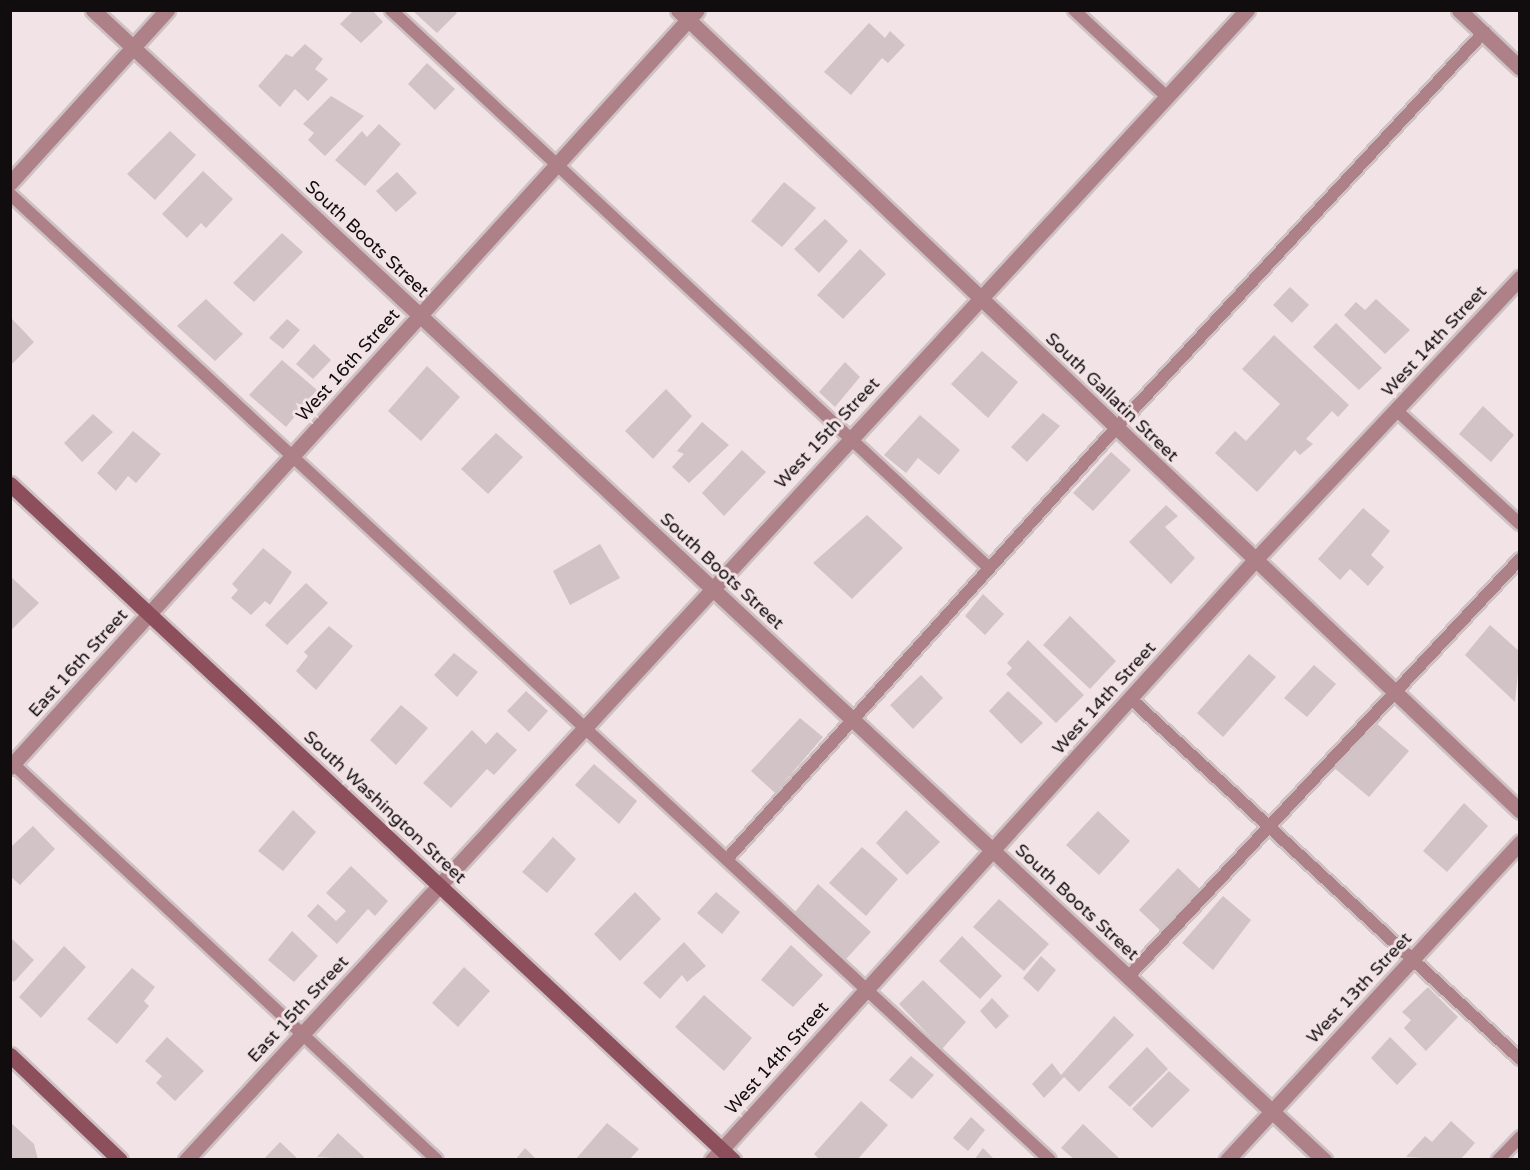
<!DOCTYPE html>
<style>
body{margin:0}
#map{position:relative;width:1530px;height:1170px;overflow:hidden;background:#f2e3e6;font-family:"Varela Round",sans-serif}
div>[style]{position:absolute}
[style*='--x']{left:calc(var(--x)*1px);top:calc(var(--y)*1px);width:calc(var(--w)*1px);rotate:calc(var(--a)*1deg)}
.building>*{inset:0;background:#d2c3c6}
.roads{filter:drop-shadow(2px 0 #cec1c3) drop-shadow(-2px 0 #cec1c3) drop-shadow(0 2px #cec1c3) drop-shadow(0 -2px #cec1c3)}
.service>*{height:12px;margin:-6px;padding:0 6px;transform-origin:6px;border-radius:6px;background:#ae8189}
.minor>*{height:15px;margin:-7.5px;padding:0 7.5px;transform-origin:7.5px;border-radius:7.5px;background:#ae8189}
.secondary>*{height:15px;margin:-7.5px;padding:0 7.5px;transform-origin:7.5px;border-radius:7.5px;background:#8e4f5d}
span{translate:-50% -50%;white-space:nowrap;text-align:center;line-height:1.15;-webkit-text-stroke:6px #f2e3e6;paint-order:stroke}
.street-label{font-size:18px;color:#110c0d}
.frame{position:absolute;inset:0;border:12px solid #110c0d;pointer-events:none}
</style>
<div id="map">
<div class="building">
<div style="clip-path:polygon(354px 10px,372px 10px,383px 22px,361px 43px,340px 24px)"></div>
<div style="clip-path:polygon(412px 10px,454px 10px,457px 13px,437px 33px)"></div>
<div style="clip-path:polygon(869px 23px,885px 38px,890px 31px,905px 45px,888px 63px,882px 58px,851px 95px,824px 72px)"></div>
<div style="clip-path:polygon(305px 44px,323px 59px,315px 69px,328px 79px,308px 101px,295px 89px,280px 107px,258px 86px,286px 54px,292px 57px)"></div>
<div style="clip-path:polygon(427px 63px,455px 89px,435px 110px,408px 84px)"></div>
<div style="clip-path:polygon(331px 96px,364px 116px,325px 156px,308px 140px,314px 133px,303px 124px)"></div>
<div style="clip-path:polygon(379px 124px,401px 144px,365px 186px,335px 160px,362px 131px,367px 137px)"></div>
<div style="clip-path:polygon(170px 131px,196px 155px,155px 200px,127px 174px)"></div>
<div style="clip-path:polygon(203px 171px,233px 199px,206px 228px,201px 223px,187px 238px,162px 214px)"></div>
<div style="clip-path:polygon(397px 172px,417px 193px,396px 212px,376px 191px)"></div>
<div style="clip-path:polygon(784px 182px,816px 208px,782px 247px,751px 221px)"></div>
<div style="clip-path:polygon(825px 219px,848px 241px,819px 273px,794px 249px)"></div>
<div style="clip-path:polygon(282px 233px,303px 252px,254px 302px,233px 283px)"></div>
<div style="clip-path:polygon(860px 249px,886px 274px,843px 319px,817px 295px)"></div>
<div style="clip-path:polygon(1290px 287px,1309px 305px,1292px 323px,1273px 305px)"></div>
<div style="clip-path:polygon(206px 299px,243px 334px,215px 361px,177px 326px)"></div>
<div style="clip-path:polygon(1376px 299px,1410px 330px,1385px 354px,1344px 315px,1356px 302px,1365px 310px)"></div>
<div style="clip-path:polygon(12px 319px,34px 342px,10px 366px,10px 320px)"></div>
<div style="clip-path:polygon(287px 319px,300px 330px,283px 349px,269px 338px)"></div>
<div style="clip-path:polygon(1336px 323px,1382px 368px,1359px 390px,1313px 347px)"></div>
<div style="clip-path:polygon(1274px 335px,1349px 405px,1338px 417px,1332px 411px,1306px 439px,1313px 444px,1300px 455px,1295px 450px,1257px 492px,1215px 453px,1235px 431px,1246px 441px,1280px 404px,1242px 369px)"></div>
<div style="clip-path:polygon(314px 344px,331px 360px,313px 379px,296px 364px)"></div>
<div style="clip-path:polygon(982px 351px,1018px 382px,988px 418px,951px 384px)"></div>
<div style="clip-path:polygon(282px 360px,317px 390px,286px 427px,249px 395px)"></div>
<div style="clip-path:polygon(845px 362px,860px 377px,835px 407px,819px 392px)"></div>
<div style="clip-path:polygon(427px 366px,460px 397px,421px 441px,388px 411px)"></div>
<div style="clip-path:polygon(666px 389px,692px 416px,653px 459px,625px 431px)"></div>
<div style="clip-path:polygon(1483px 406px,1514px 435px,1491px 462px,1459px 434px)"></div>
<div style="clip-path:polygon(1043px 413px,1060px 426px,1027px 462px,1011px 447px)"></div>
<div style="clip-path:polygon(93px 414px,113px 432px,82px 462px,64px 443px)"></div>
<div style="clip-path:polygon(920px 415px,960px 450px,939px 475px,918px 458px,906px 473px,884px 455px)"></div>
<div style="clip-path:polygon(702px 422px,729px 445px,689px 483px,672px 467px,684px 454px,677px 451px)"></div>
<div style="clip-path:polygon(133px 431px,161px 454px,136px 483px,128px 476px,116px 491px,97px 473px)"></div>
<div style="clip-path:polygon(496px 433px,523px 457px,488px 494px,461px 469px)"></div>
<div style="clip-path:polygon(742px 450px,766px 472px,724px 516px,702px 493px)"></div>
<div style="clip-path:polygon(1111px 452px,1131px 470px,1093px 511px,1073px 493px)"></div>
<div style="clip-path:polygon(1166px 505px,1178px 516px,1165px 527px,1195px 558px,1171px 584px,1129px 542px)"></div>
<div style="clip-path:polygon(1363px 508px,1390px 531px,1371px 555px,1384px 567px,1368px 586px,1350px 569px,1340px 580px,1318px 559px)"></div>
<div style="clip-path:polygon(867px 515px,903px 548px,852px 599px,813px 563px)"></div>
<div style="clip-path:polygon(600px 544px,620px 578px,570px 605px,553px 571px)"></div>
<div style="clip-path:polygon(263px 548px,292px 572px,270px 605px,265px 601px,251px 615px,231px 598px,238px 590px,232px 584px)"></div>
<div style="clip-path:polygon(10px 576px,39px 603px,10px 631px)"></div>
<div style="clip-path:polygon(306px 583px,328px 603px,287px 645px,265px 625px)"></div>
<div style="clip-path:polygon(983px 594px,1004px 614px,985px 635px,965px 616px)"></div>
<div style="clip-path:polygon(1070px 616px,1116px 661px,1090px 689px,1043px 645px)"></div>
<div style="clip-path:polygon(1490px 625px,1520px 652px,1515px 702px,1465px 655px)"></div>
<div style="clip-path:polygon(329px 626px,353px 646px,316px 690px,296px 671px,308px 656px,304px 652px)"></div>
<div style="clip-path:polygon(1028px 640px,1084px 695px,1056px 723px,1006px 674px,1012px 668px,1007px 663px)"></div>
<div style="clip-path:polygon(454px 653px,478px 672px,457px 697px,434px 675px)"></div>
<div style="clip-path:polygon(1249px 654px,1276px 677px,1223px 737px,1197px 713px)"></div>
<div style="clip-path:polygon(1314px 665px,1336px 684px,1307px 717px,1284px 698px)"></div>
<div style="clip-path:polygon(921px 675px,943px 698px,913px 729px,890px 705px)"></div>
<div style="clip-path:polygon(526px 691px,548px 711px,529px 732px,507px 711px)"></div>
<div style="clip-path:polygon(1008px 691px,1043px 723px,1021px 744px,989px 711px)"></div>
<div style="clip-path:polygon(401px 705px,428px 728px,396px 765px,370px 740px)"></div>
<div style="clip-path:polygon(800px 718px,823px 737px,775px 793px,751px 771px)"></div>
<div style="clip-path:polygon(1374px 721px,1409px 751px,1369px 797px,1333px 767px)"></div>
<div style="clip-path:polygon(472px 730px,486px 744px,497px 732px,517px 750px,494px 775px,487px 769px,451px 808px,423px 783px)"></div>
<div style="clip-path:polygon(594px 764px,637px 801px,619px 824px,575px 785px)"></div>
<div style="clip-path:polygon(1464px 803px,1488px 826px,1447px 872px,1423px 851px)"></div>
<div style="clip-path:polygon(293px 810px,316px 832px,283px 871px,258px 851px)"></div>
<div style="clip-path:polygon(906px 810px,940px 842px,907px 875px,876px 843px)"></div>
<div style="clip-path:polygon(1098px 811px,1130px 841px,1099px 875px,1066px 845px)"></div>
<div style="clip-path:polygon(33px 826px,55px 849px,20px 885px,10px 876px,10px 848px)"></div>
<div style="clip-path:polygon(553px 837px,576px 859px,547px 893px,522px 872px)"></div>
<div style="clip-path:polygon(862px 847px,898px 879px,866px 916px,829px 883px)"></div>
<div style="clip-path:polygon(351px 866px,388px 901px,375px 916px,368px 909px,337px 944px,307px 916px,318px 904px,336px 921px,346px 911px,326px 893px)"></div>
<div style="clip-path:polygon(1178px 868px,1201px 890px,1161px 931px,1139px 910px)"></div>
<div style="clip-path:polygon(818px 884px,871px 932px,846px 959px,794px 913px)"></div>
<div style="clip-path:polygon(635px 892px,661px 919px,620px 961px,594px 934px)"></div>
<div style="clip-path:polygon(716px 892px,740px 912px,722px 934px,697px 913px)"></div>
<div style="clip-path:polygon(1223px 896px,1251px 920px,1213px 970px,1182px 943px)"></div>
<div style="clip-path:polygon(999px 899px,1049px 944px,1024px 971px,973px 927px)"></div>
<div style="clip-path:polygon(292px 931px,318px 956px,294px 982px,268px 960px)"></div>
<div style="clip-path:polygon(962px 936px,1002px 976px,980px 999px,939px 961px)"></div>
<div style="clip-path:polygon(12px 939px,34px 960px,14px 982px,10px 979px)"></div>
<div style="clip-path:polygon(684px 942px,706px 966px,687px 982px,682px 975px,660px 999px,643px 983px)"></div>
<div style="clip-path:polygon(791px 945px,823px 975px,793px 1007px,761px 980px)"></div>
<div style="clip-path:polygon(64px 946px,86px 967px,41px 1018px,19px 997px)"></div>
<div style="clip-path:polygon(1041px 956px,1056px 970px,1038px 992px,1023px 978px)"></div>
<div style="clip-path:polygon(464px 967px,490px 991px,458px 1027px,432px 1003px)"></div>
<div style="clip-path:polygon(132px 968px,155px 987px,144px 1001px,149px 1006px,117px 1044px,87px 1019px)"></div>
<div style="clip-path:polygon(923px 980px,966px 1022px,942px 1049px,899px 1004px)"></div>
<div style="clip-path:polygon(1428px 987px,1458px 1017px,1426px 1051px,1404px 1028px,1411px 1020px,1402px 1012px)"></div>
<div style="clip-path:polygon(704px 995px,752px 1038px,724px 1071px,675px 1027px)"></div>
<div style="clip-path:polygon(992px 998px,1009px 1016px,996px 1029px,980px 1011px)"></div>
<div style="clip-path:polygon(1114px 1016px,1134px 1035px,1079px 1092px,1064px 1077px,1044px 1098px,1032px 1084px,1052px 1063px,1061px 1075px)"></div>
<div style="clip-path:polygon(167px 1037px,204px 1071px,175px 1101px,156px 1083px,162px 1076px,145px 1061px)"></div>
<div style="clip-path:polygon(1390px 1037px,1417px 1064px,1397px 1085px,1371px 1058px)"></div>
<div style="clip-path:polygon(1147px 1047px,1168px 1069px,1130px 1107px,1108px 1087px)"></div>
<div style="clip-path:polygon(911px 1056px,934px 1075px,912px 1099px,889px 1080px)"></div>
<div style="clip-path:polygon(1169px 1071px,1190px 1090px,1152px 1128px,1132px 1109px)"></div>
<div style="clip-path:polygon(861px 1101px,888px 1125px,857px 1160px,820px 1160px,814px 1154px)"></div>
<div style="clip-path:polygon(971px 1117px,985px 1130px,968px 1151px,953px 1138px)"></div>
<div style="clip-path:polygon(1451px 1121px,1475px 1143px,1460px 1160px,1406px 1157px,1425px 1136px,1432px 1142px)"></div>
<div style="clip-path:polygon(10px 1122px,34px 1144px,38px 1160px,10px 1160px)"></div>
<div style="clip-path:polygon(607px 1123px,639px 1149px,629px 1160px,575px 1160px)"></div>
<div style="clip-path:polygon(1083px 1124px,1121px 1160px,1075px 1160px,1061px 1148px)"></div>
<div style="clip-path:polygon(338px 1133px,364px 1157px,362px 1160px,317px 1157px)"></div>
<div style="clip-path:polygon(280px 1142px,299px 1160px,263px 1160px)"></div>
<div style="clip-path:polygon(525px 1148px,537px 1160px,515px 1160px)"></div>
<div style="clip-path:polygon(983px 1148px,995px 1160px,974px 1160px)"></div>
</div>
<div class="roads">
<div class="service">
<div style="--x:391;--y:10;--w:816;--a:43.01"></div>
<div style="--x:1074;--y:10;--w:127;--a:43.1"></div>
<div style="--x:10;--y:194;--w:1419;--a:42.89"></div>
<div style="--x:1396;--y:410;--w:168;--a:42.6"></div>
<div style="--x:1130;--y:698;--w:531;--a:42.79"></div>
<div style="--x:10;--y:761;--w:584;--a:43.06"></div>
<div style="--x:727;--y:859;--w:581;--a:-47.93"></div>
<div style="--x:1116;--y:428;--w:541;--a:-47.1"></div>
<div style="--x:1128;--y:977;--w:573;--a:-46.84"></div>
<div style="--x:1498;--y:1160;--w:32;--a:-46"></div>
</div>
<div class="minor">
<div style="--x:93;--y:10;--w:1685;--a:43.05"></div>
<div style="--x:678;--y:10;--w:1162;--a:43.57"></div>
<div style="--x:1459;--y:10;--w:84;--a:43.6"></div>
<div style="--x:10;--y:183;--w:234;--a:-47.8"></div>
<div style="--x:10;--y:767;--w:1022;--a:-47.78"></div>
<div style="--x:186;--y:1160;--w:1565;--a:-47.31"></div>
<div style="--x:712;--y:1160;--w:806;--a:-47.86"></div>
<div style="--x:1253;--y:562;--w:390;--a:-46.8"></div>
<div style="--x:1227;--y:1160;--w:432;--a:-47.3"></div>
</div>
<div class="secondary">
<div style="--x:10;--y:484;--w:990;--a:43.08"></div>
<div style="--x:10;--y:1055;--w:152;--a:43.7"></div>
</div>
</div>
<div class="street-label">
<span style="left:367px;top:239px;rotate:43deg">South Boots Street</span>
<span style="left:1434px;top:341px;rotate:-47deg">West 14th Street</span>
<span style="left:348px;top:365px;rotate:-48deg">West 16th Street</span>
<span style="left:1112px;top:397px;rotate:44deg">South Gallatin Street</span>
<span style="left:827px;top:433px;rotate:-47deg">West 15th Street</span>
<span style="left:722px;top:571px;rotate:43deg">South Boots Street</span>
<span style="left:78px;top:663px;rotate:-48deg">East 16th Street</span>
<span style="left:1104px;top:698px;rotate:-48deg">West 14th Street</span>
<span style="left:385px;top:807px;rotate:43deg">South Washington Street</span>
<span style="left:1077px;top:902px;rotate:43deg">South Boots Street</span>
<span style="left:1359px;top:988px;rotate:-47deg">West 13th Street</span>
<span style="left:298px;top:1009px;rotate:-47deg">East 15th Street</span>
<span style="left:777px;top:1058px;rotate:-48deg">West 14th Street</span>
</div>
<div class="frame"></div>
</div>
